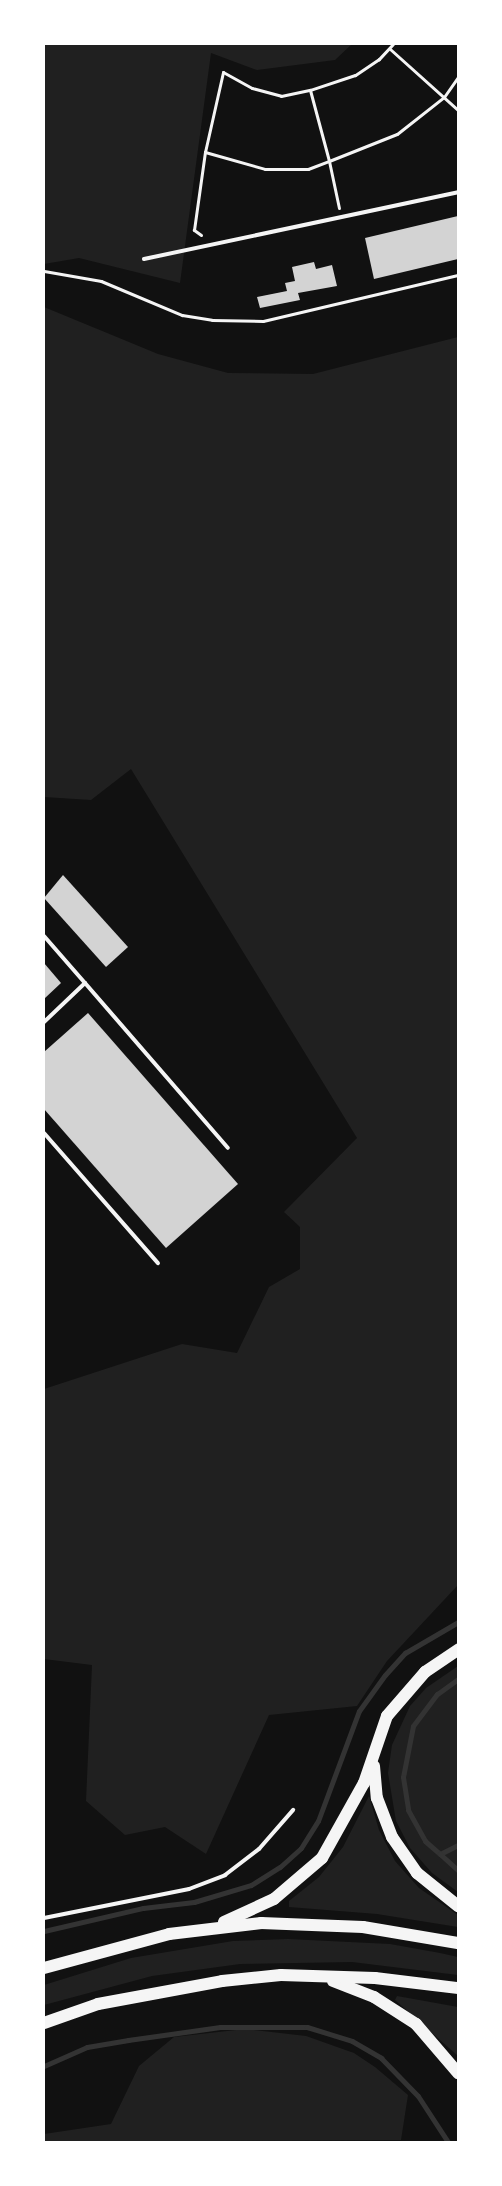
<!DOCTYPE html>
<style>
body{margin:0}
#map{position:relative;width:502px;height:2186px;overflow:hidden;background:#111;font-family:Lato,sans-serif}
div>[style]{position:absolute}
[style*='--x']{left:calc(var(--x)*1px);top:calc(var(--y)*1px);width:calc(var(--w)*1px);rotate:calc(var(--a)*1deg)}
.green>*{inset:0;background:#202020}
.stream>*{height:5px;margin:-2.5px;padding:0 2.5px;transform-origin:2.5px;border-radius:2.5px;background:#333}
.building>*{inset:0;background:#d3d3d3}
.path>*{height:3px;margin:-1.5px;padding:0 1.5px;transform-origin:1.5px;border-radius:1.5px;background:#f5f5f5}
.service>*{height:4px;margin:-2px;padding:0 2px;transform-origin:2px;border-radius:2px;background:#f5f5f5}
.primary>*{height:12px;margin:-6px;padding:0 6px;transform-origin:6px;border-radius:6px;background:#f5f5f5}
span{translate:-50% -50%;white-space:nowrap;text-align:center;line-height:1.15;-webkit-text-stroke:5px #fff;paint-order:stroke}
.frame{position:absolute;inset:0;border:45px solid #fff;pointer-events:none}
</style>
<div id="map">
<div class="green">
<div style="clip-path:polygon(44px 44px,352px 44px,335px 60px,257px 70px,211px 53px,180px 283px,79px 258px,44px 264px)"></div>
<div style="clip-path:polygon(44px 307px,158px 354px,228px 373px,313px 374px,458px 337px,458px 1585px,387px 1661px,357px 1706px,269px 1715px,206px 1854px,165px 1827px,125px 1835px,86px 1801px,92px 1665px,44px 1659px,44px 1389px,182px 1344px,237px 1353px,269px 1287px,300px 1269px,300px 1227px,284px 1212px,357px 1138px,131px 769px,91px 800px,44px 797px)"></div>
<div style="clip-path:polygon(458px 1666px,458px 1892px,432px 1873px,410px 1848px,396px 1821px,388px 1773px,392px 1745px,410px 1706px,426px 1688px)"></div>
<div style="clip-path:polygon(369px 1796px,379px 1830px,395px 1861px,419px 1888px,458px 1915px,458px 1927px,377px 1914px,289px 1907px,289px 1901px,319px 1877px,343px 1847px)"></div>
<div style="clip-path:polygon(288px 1939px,390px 1944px,440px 1953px,458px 1957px,458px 1975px,352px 1962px,240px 1964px,152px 1976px,44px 2005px,44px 1985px,131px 1958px,233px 1941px)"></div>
<div style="clip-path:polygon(397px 1996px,458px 2007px,458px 2056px,395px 2000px)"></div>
<div style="clip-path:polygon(245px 2029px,306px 2036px,354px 2053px,375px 2067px,408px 2095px,401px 2140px,44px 2142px,44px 2134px,111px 2124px,139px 2066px,174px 2037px)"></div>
</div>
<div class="stream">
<div style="--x:458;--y:1679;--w:26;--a:144"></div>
<div style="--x:437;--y:1694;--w:40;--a:127"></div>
<div style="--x:413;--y:1726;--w:52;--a:101.1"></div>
<div style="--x:403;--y:1777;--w:33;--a:81"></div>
<div style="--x:408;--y:1810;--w:35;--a:61"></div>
<div style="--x:425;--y:1841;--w:20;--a:41"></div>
<div style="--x:440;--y:1854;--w:20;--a:-27"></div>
<div style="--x:440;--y:1854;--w:24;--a:42"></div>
<div style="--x:44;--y:1931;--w:102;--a:-13.1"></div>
<div style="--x:143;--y:1908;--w:51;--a:-6.7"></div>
<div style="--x:194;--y:1902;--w:59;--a:-16.6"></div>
<div style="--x:251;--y:1885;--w:34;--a:-32"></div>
<div style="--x:280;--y:1867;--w:28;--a:-42"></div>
<div style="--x:301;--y:1848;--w:32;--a:-58"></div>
<div style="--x:318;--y:1821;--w:117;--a:-69.6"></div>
<div style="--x:359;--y:1711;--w:44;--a:-54.2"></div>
<div style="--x:385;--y:1675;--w:30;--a:-48"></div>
<div style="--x:405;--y:1653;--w:61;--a:-30.3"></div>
<div style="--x:44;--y:2066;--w:47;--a:-23.8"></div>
<div style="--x:87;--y:2047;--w:42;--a:-9.7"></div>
<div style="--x:128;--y:2040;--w:93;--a:-8"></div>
<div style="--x:220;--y:2027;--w:87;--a:0"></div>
<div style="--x:307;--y:2027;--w:47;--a:17.3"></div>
<div style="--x:352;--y:2041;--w:34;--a:30"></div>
<div style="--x:381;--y:2058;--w:53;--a:45.8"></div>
<div style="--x:418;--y:2096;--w:55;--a:56.9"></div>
</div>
<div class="building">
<div style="clip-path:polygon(458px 216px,458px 259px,374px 279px,365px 238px)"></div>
<div style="clip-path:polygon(314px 262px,316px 269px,332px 265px,337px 286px,298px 293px,300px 300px,260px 308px,257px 297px,287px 291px,285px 283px,295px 281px,292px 267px)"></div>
<div style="clip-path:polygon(63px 875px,128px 947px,106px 967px,44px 898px)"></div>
<div style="clip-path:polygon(44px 963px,61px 983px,44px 999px)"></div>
<div style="clip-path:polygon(88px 1013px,238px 1184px,166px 1248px,44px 1109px,44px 1052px)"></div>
</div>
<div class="path">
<div style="--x:393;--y:44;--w:21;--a:133"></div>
<div style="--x:379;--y:59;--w:29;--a:146"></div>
<div style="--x:355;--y:75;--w:47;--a:161.6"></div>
<div style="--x:310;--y:90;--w:73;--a:75"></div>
<div style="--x:329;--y:161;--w:73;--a:-21.7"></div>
<div style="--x:397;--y:134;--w:60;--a:-38.2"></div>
<div style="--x:444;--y:97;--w:24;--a:-55"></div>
<div style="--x:390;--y:49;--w:91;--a:41.9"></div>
<div style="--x:205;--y:152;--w:62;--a:15.8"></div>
<div style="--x:265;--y:169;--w:43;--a:0"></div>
<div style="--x:308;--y:169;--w:22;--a:-21"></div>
<div style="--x:329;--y:161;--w:48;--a:78"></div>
<div style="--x:201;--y:235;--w:9;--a:-144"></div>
<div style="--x:194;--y:230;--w:79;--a:-82"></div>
<div style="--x:205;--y:152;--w:82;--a:-77.3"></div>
<div style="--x:223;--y:72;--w:33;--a:29"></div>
<div style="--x:252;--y:88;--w:30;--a:15"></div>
<div style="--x:281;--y:96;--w:30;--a:-12"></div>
<div style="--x:44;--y:271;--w:58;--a:10"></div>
<div style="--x:101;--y:281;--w:88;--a:22.8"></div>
<div style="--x:182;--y:315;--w:30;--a:9"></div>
<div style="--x:212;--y:320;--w:51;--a:1.1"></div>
<div style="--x:263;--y:321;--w:200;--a:-13.3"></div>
</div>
<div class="service">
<div style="--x:144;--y:259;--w:321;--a:-12"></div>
<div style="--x:44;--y:936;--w:62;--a:48.9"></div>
<div style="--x:85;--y:983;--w:57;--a:136.4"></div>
<div style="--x:85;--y:983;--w:218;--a:49.1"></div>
<div style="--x:44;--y:1133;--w:173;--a:48.8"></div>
<div style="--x:44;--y:1918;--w:148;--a:-11.3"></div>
<div style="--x:189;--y:1889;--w:39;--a:-21"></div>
<div style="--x:225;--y:1875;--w:43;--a:-37.4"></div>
<div style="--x:259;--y:1849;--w:52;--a:-48.9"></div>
</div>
<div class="primary">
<div style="--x:374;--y:1766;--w:32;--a:85"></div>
<div style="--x:377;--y:1798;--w:42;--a:69"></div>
<div style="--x:392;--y:1837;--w:44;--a:55.2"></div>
<div style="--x:417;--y:1873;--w:53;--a:38.8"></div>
<div style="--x:224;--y:1922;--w:55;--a:-24.7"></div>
<div style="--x:274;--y:1899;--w:63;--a:-40.5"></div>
<div style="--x:322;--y:1858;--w:86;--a:-60.8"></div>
<div style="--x:364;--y:1783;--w:71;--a:-71.1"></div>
<div style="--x:387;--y:1716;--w:58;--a:-49.2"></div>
<div style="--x:425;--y:1672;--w:40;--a:-34"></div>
<div style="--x:44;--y:1968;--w:130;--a:-15.2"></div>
<div style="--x:169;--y:1934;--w:93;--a:-6.8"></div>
<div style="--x:261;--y:1923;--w:102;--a:2.2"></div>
<div style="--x:363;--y:1927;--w:96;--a:9.6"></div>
<div style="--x:333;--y:1981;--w:44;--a:21.3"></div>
<div style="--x:374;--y:1997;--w:50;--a:32.7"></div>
<div style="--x:416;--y:2024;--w:65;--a:49.4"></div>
<div style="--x:44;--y:2023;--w:57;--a:-19.4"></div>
<div style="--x:98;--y:2004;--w:126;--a:-10.5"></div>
<div style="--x:222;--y:1981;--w:59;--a:-5.8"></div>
<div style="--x:281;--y:1975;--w:94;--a:1.8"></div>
<div style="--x:375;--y:1978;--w:84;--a:6.9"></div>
</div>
<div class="frame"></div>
</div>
